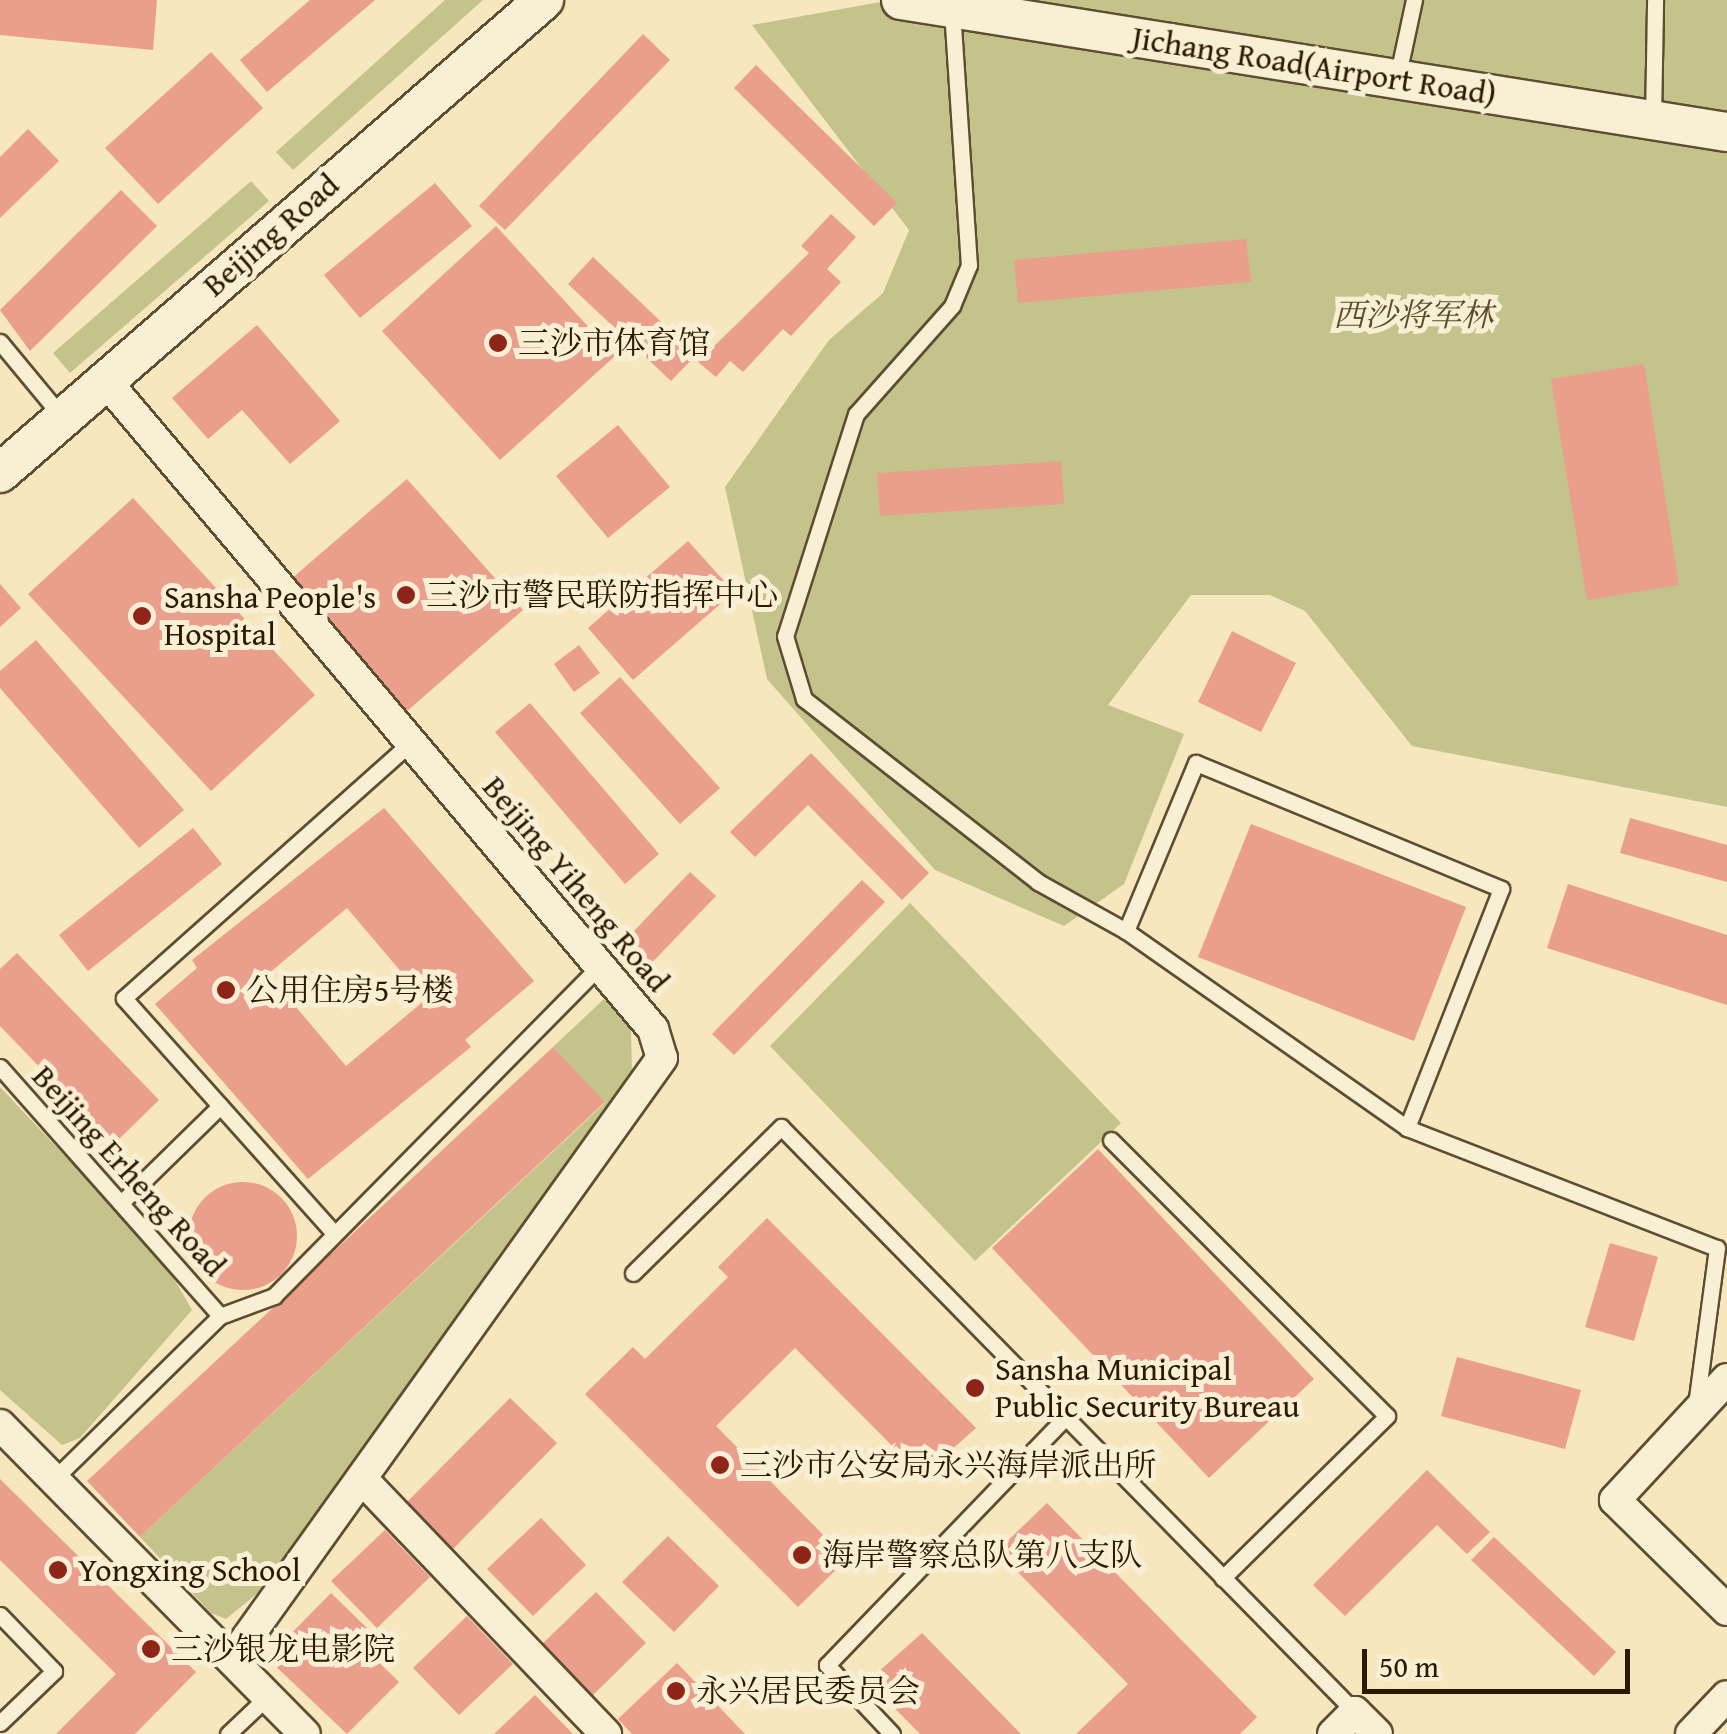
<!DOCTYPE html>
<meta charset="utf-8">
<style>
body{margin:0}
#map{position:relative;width:1727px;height:1734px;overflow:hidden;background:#f6e7be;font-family:"Gentium Book Plus","Noto Serif SC",serif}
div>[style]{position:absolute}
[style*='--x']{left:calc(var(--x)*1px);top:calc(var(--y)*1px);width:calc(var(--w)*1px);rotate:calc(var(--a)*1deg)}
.green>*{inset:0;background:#c4c38c}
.building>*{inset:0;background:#ea9e8c}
.round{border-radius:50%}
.roads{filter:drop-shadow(2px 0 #5e4d30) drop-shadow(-2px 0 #5e4d30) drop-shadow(0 2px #5e4d30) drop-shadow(0 -2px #5e4d30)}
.service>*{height:15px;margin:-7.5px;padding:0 7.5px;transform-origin:7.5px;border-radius:7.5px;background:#f9efd5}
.minor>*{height:30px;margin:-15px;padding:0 15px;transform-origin:15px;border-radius:15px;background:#f9efd5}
.tertiary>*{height:38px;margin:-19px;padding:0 19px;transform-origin:19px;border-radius:19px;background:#f9efd5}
.dots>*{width:28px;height:28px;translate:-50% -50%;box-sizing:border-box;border:5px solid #f9efd5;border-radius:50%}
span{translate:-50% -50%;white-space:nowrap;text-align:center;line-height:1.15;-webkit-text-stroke:10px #f9efd5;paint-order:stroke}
.street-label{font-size:32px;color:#2c1a00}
.park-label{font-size:32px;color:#5a4d2a;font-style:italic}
.poi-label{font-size:32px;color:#2c1a00}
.left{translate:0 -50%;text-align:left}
.scale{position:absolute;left:1362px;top:1649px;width:268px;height:45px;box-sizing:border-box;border:5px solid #2c1a00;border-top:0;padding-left:12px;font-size:30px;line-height:35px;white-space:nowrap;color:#2c1a00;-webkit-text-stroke:8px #f9efd5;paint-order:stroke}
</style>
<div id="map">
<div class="green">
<div style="clip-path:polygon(445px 0,483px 0,293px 170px,276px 152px)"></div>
<div style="clip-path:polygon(892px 0,1727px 0,1727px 807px,1412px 746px,1305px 611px,1270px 595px,1191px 595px,1108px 705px,1184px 734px,1124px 884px,1064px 926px,935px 870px,767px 679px,725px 487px,829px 340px,883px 293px,909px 230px,752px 25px)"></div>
<div style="clip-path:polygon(251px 181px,269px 201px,70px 373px,53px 353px)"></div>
<div style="clip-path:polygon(910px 903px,1121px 1123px,975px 1261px,770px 1046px)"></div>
<div style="clip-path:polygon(604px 999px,631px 1030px,632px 1074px,270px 1583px,226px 1619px,211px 1613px,140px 1537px,605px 1103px,553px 1047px)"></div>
<div style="clip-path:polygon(0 1087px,164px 1261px,192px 1310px,80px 1438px,62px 1445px,0 1390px)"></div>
</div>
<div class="building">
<div style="clip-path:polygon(0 0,157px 0,153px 50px,0 35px)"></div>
<div style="clip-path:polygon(310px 0,375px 0,267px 92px,240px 60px)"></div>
<div style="clip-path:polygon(643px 34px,670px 60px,505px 230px,479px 206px)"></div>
<div style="clip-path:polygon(211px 52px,263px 108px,158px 204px,105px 148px)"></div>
<div style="clip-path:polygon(756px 65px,897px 203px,874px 226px,734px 88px)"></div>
<div style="clip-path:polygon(28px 129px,59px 161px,0 218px,0 157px)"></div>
<div style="clip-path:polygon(435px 183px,472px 226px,360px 318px,324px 275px)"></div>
<div style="clip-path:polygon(121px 190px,157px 226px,30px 351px,0 310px)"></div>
<div style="clip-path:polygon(831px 214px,856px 237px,827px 269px,841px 282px,791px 336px,783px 329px,743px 372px,730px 361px,716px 377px,698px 362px,809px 253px,801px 246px)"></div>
<div style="clip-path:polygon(496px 226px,615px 356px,500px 460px,382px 331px)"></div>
<div style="clip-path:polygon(1246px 239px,1251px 282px,1018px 303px,1014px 260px)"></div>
<div style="clip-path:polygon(593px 257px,696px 355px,671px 381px,568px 284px)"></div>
<div style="clip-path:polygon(257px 325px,340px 421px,290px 464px,242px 410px,208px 439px,172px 398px)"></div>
<div style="clip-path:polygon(1644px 364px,1679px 585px,1587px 600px,1551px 379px)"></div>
<div style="clip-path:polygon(618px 425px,670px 487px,608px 538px,556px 476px)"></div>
<div style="clip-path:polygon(1061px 461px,1064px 504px,880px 516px,877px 473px)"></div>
<div style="clip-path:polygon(407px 479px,523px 610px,406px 712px,290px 580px)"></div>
<div style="clip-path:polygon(133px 498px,315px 695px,211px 791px,28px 594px)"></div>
<div style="clip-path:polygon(688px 541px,734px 592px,633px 680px,588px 628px)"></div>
<div style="clip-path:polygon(0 584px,21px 608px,0 627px)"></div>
<div style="clip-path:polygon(1232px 631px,1296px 663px,1261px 732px,1198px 702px)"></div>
<div style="clip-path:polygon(36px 640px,184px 810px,139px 848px,0 688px,0 671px)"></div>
<div style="clip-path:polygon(579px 645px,600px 673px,574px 692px,554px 664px)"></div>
<div style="clip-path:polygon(620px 677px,720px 788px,680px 824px,580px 713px)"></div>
<div style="clip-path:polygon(530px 703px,659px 854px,625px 884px,495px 732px)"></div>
<div style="clip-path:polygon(811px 753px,929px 873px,902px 900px,808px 805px,755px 857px,730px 832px)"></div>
<div style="clip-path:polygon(evenodd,384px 808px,534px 981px,465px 1040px,471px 1047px,308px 1179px,155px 1004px,197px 968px,192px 960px,384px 808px,347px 908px,425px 1000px,346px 1066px,268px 974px,347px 908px)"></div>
<div style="clip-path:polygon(1630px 818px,1727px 845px,1727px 882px,1620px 853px)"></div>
<div style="clip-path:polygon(1251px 824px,1466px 907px,1414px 1041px,1198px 957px)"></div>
<div style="clip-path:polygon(193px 828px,222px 864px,88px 971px,59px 935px)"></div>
<div style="clip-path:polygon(690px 872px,716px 896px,641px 974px,616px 950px)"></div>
<div style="clip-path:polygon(862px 880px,885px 902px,734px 1055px,712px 1034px)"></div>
<div style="clip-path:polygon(1568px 884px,1727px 935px,1727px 1005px,1547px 948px)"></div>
<div style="clip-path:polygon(17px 953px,159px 1100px,114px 1144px,0 1026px,0 969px)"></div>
<div style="clip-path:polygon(553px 1047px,605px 1102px,140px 1537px,87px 1481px)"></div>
<div style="clip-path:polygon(1098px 1149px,1314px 1379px,1209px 1478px,992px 1248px)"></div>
<div class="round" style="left:189px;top:1182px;width:108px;height:108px"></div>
<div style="clip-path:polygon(767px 1218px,976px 1428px,922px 1476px,795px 1348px,716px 1426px,847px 1559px,798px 1607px,585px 1394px,633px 1347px,645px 1359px,728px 1277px,718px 1267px)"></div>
<div style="clip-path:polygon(1610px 1243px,1658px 1257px,1634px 1341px,1585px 1327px)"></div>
<div style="clip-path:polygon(1457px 1357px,1581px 1390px,1565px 1449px,1441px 1416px)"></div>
<div style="clip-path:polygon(510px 1398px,557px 1443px,451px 1551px,404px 1505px)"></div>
<div style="clip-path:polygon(1427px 1470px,1490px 1532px,1467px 1554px,1437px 1525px,1345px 1616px,1313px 1585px)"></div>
<div style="clip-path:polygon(0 1479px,196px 1672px,135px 1734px,56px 1734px,116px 1674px,0 1560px)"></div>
<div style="clip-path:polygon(1047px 1503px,1257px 1717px,1240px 1734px,1076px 1734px,1128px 1684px,997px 1551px)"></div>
<div style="clip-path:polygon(541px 1518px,586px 1565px,533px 1616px,487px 1569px)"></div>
<div style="clip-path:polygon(385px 1530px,430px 1577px,377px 1628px,331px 1581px)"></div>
<div style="clip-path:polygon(668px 1536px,719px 1586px,674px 1632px,622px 1582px)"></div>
<div style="clip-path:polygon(1494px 1537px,1616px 1652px,1594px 1676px,1471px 1560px)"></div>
<div style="clip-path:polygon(596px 1592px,646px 1643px,588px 1700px,538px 1648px)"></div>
<div style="clip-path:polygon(331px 1593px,367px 1628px,355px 1639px,399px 1682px,347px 1734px,267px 1658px)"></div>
<div style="clip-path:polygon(467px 1616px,513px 1664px,459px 1715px,413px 1668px)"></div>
<div style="clip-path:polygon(922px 1633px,1021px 1734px,920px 1734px,868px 1681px)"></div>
<div style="clip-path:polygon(677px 1663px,745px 1734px,632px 1734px,618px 1719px)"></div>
<div style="clip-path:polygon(535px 1695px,573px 1734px,494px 1734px)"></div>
</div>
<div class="roads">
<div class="service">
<div style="--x:952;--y:10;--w:256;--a:86.2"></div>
<div style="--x:969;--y:265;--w:44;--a:112.5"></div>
<div style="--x:952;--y:306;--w:144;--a:131.6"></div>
<div style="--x:856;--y:414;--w:233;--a:107.7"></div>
<div style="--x:785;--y:636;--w:66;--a:73.2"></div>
<div style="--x:804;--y:699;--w:297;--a:38"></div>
<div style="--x:1038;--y:882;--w:101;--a:29.1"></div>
<div style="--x:1126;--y:931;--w:343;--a:35"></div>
<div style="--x:1407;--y:1128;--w:332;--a:21.2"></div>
<div style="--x:1717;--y:1248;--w:159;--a:97.6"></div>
<div style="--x:1397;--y:79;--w:81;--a:-77.9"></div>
<div style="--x:1653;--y:120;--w:120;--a:-89"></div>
<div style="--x:0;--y:342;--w:97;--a:50.4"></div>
<div style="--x:1126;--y:931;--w:182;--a:-67.4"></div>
<div style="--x:1196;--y:763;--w:330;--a:22.4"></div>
<div style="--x:1501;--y:889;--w:257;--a:111.5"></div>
<div style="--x:0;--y:1067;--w:332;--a:48.5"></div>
<div style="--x:220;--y:1316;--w:235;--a:135.5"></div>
<div style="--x:1111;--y:1140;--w:390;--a:45"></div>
<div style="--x:1387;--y:1416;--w:231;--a:135.4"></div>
<div style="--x:123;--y:1201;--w:136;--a:-44.4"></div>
<div style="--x:332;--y:1231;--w:312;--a:-131.8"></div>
<div style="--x:124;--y:998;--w:385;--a:-41.7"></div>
<div style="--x:633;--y:1273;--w:208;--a:-44.6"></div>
<div style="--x:781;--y:1127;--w:820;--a:45.54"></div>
<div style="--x:220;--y:1316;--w:58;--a:-20.3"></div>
<div style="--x:274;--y:1296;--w:463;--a:-45.4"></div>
<div style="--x:0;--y:1615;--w:78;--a:46"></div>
<div style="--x:54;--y:1671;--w:75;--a:136.1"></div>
<div style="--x:228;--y:1734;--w:55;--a:-43.5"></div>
<div style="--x:892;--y:1734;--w:95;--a:-133.3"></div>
<div style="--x:827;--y:1665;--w:343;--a:-46.1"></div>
</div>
<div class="minor">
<div style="--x:104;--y:379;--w:851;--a:49.82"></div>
<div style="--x:653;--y:1029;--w:30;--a:73"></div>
<div style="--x:662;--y:1058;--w:739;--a:125.58"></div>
<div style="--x:1727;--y:1379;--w:165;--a:132.8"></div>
<div style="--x:1615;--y:1500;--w:157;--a:44.5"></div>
<div style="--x:0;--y:1425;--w:434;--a:45.4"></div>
<div style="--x:363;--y:1480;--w:352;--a:46.3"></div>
<div style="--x:1333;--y:1734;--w:31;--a:-45"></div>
<div style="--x:1355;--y:1712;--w:31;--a:45"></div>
<div style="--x:1691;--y:1734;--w:52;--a:-46.5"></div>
</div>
<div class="tertiary">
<div style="--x:901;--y:0;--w:836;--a:9.08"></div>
<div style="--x:0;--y:473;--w:721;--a:-41.01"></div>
</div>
</div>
<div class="dots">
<div style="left:498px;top:343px;background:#8f2418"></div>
<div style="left:406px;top:595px;background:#8f2418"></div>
<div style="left:142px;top:616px;background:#8f2418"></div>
<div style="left:226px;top:990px;background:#8f2418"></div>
<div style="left:975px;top:1388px;background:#8f2418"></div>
<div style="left:720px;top:1465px;background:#8f2418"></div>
<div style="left:802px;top:1555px;background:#8f2418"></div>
<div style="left:58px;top:1570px;background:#8f2418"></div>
<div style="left:151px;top:1649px;background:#8f2418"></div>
<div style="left:676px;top:1691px;background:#8f2418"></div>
</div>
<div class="street-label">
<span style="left:1314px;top:66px;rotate:9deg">Jichang Road(Airport Road)</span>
<span style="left:271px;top:235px;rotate:-41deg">Beijing Road</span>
<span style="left:576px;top:884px;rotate:50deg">Beijing Yiheng Road</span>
<span style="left:129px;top:1171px;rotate:48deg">Beijing Erheng Road</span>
</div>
<div class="park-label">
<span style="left:1413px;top:315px">西沙将军林</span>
</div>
<div class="poi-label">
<span class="left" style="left:518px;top:343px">三沙市体育馆</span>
<span class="left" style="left:426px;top:595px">三沙市警民联防指挥中心</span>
<span class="left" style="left:164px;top:616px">Sansha People's<br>Hospital</span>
<span class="left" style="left:246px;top:990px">公用住房5号楼</span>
<span class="left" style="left:995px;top:1388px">Sansha Municipal<br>Public Security Bureau</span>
<span class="left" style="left:740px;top:1465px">三沙市公安局永兴海岸派出所</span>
<span class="left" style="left:822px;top:1555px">海岸警察总队第八支队</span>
<span class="left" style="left:78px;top:1570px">Yongxing School</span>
<span class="left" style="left:171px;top:1649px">三沙银龙电影院</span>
<span class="left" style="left:696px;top:1691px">永兴居民委员会</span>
</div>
<div class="scale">50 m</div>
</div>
